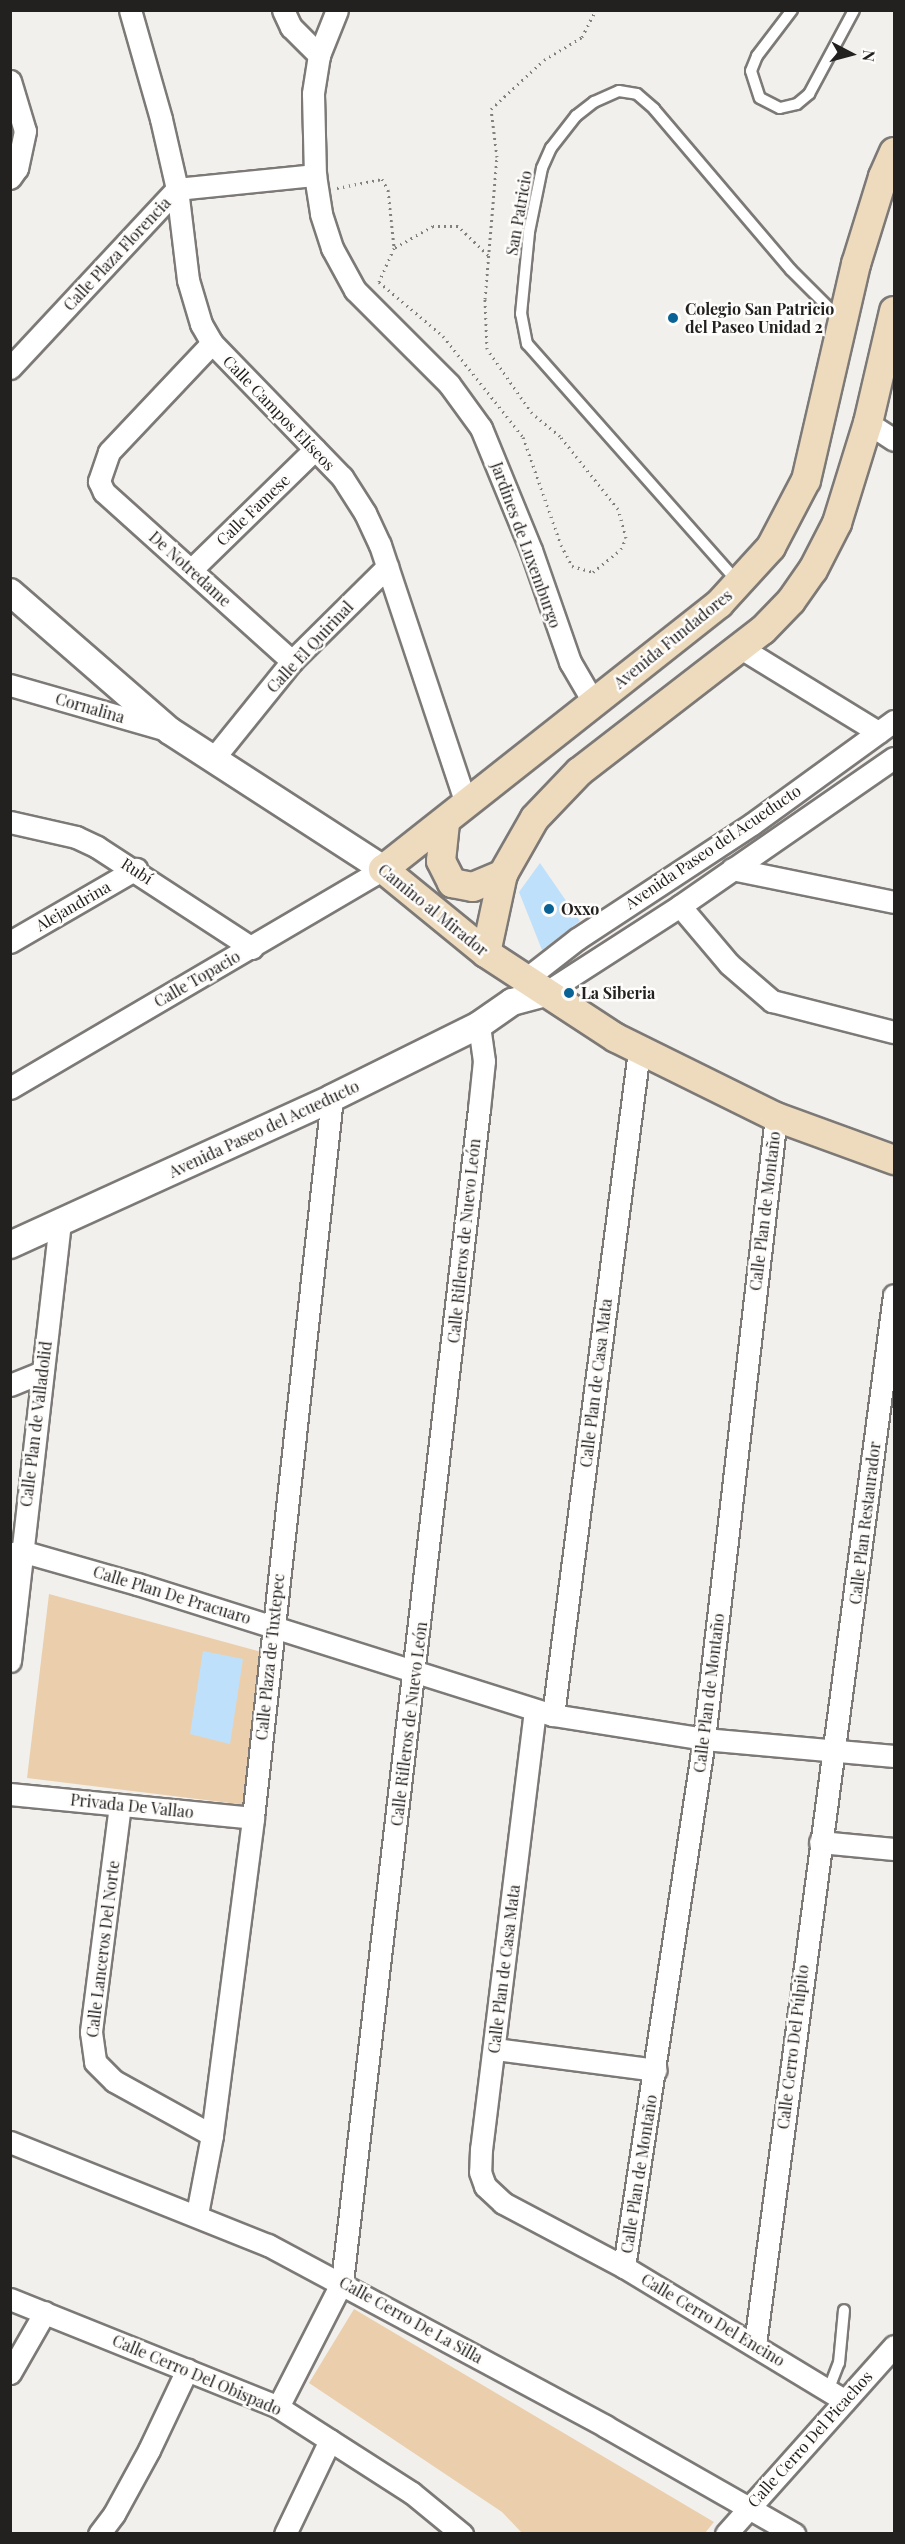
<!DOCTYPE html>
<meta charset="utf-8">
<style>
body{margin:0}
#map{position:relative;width:905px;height:2544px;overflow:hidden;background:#f2f0ed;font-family:"Playfair Display",serif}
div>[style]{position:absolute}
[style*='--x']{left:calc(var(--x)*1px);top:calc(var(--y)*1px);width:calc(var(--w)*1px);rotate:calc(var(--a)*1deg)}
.green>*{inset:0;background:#ebcfac}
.building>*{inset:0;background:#bfe0fa}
.path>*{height:3px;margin-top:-1.5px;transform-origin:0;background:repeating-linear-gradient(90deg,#83817f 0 1.5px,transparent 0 6px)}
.roads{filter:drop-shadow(2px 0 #7c7977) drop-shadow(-2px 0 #7c7977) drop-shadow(0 2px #7c7977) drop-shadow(0 -2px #7c7977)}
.service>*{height:10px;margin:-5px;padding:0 5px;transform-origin:5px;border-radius:5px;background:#fff}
.minor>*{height:21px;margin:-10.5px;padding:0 10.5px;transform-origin:10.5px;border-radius:10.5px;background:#fff}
.tertiary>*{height:26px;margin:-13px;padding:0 13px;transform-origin:13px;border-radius:13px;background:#fff}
.secondary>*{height:28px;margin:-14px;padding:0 14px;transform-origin:14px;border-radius:14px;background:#eedbbd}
.dots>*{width:16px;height:16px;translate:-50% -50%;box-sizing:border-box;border:3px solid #fffdfb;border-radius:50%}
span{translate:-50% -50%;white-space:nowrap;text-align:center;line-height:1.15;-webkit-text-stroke:5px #fffdfb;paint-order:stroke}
.street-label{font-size:16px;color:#222120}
.poi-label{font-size:16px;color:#222120;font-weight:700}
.left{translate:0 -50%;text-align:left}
.frame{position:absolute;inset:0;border:12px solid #222120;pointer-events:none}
.north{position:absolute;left:821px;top:24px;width:60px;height:60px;-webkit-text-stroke:4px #fffdfb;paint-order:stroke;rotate:96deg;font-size:16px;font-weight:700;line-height:24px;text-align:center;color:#222120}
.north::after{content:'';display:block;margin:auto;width:21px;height:27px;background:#222120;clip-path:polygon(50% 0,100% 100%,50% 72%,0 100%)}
</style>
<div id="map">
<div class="green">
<div style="clip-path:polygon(49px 1594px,265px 1653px,246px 1805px,27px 1778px)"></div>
<div style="clip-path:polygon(354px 2309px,714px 2522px,705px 2533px,522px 2533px,502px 2512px,309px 2383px)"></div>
</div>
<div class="building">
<div style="clip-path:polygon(540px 863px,580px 921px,542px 950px,519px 892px)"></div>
<div style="clip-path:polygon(203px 1651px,243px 1659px,230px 1744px,190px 1734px)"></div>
</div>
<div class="path">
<div style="--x:337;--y:188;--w:46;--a:-11.3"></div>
<div style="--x:382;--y:179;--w:13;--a:61"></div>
<div style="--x:388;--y:190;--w:57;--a:84"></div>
<div style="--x:488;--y:255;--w:42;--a:-136"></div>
<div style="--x:458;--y:226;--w:25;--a:180"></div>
<div style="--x:433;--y:226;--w:45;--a:150.6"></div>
<div style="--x:394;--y:248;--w:37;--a:114"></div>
<div style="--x:379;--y:282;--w:84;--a:40.2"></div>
<div style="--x:443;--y:336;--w:129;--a:51.6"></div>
<div style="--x:523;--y:437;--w:114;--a:70.6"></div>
<div style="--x:561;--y:545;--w:24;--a:62"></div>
<div style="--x:572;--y:566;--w:22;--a:16"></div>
<div style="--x:593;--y:572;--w:36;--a:-39"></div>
<div style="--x:621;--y:549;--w:12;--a:-66"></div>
<div style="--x:626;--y:538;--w:30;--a:-105"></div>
<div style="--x:618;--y:509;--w:93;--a:-128.5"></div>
<div style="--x:560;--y:436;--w:36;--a:-141"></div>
<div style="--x:532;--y:413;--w:78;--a:-125.1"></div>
<div style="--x:487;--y:349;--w:50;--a:-92.3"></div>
<div style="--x:485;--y:299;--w:143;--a:-85.2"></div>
<div style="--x:497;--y:157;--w:48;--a:-97.1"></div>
<div style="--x:491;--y:109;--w:72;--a:-42.8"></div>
<div style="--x:544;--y:60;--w:44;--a:-31.2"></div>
<div style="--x:582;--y:37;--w:30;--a:-63"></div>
</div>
<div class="roads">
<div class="service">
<div style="--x:792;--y:10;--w:58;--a:127.3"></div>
<div style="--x:757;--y:56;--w:16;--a:112"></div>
<div style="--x:751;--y:71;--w:28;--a:72"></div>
<div style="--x:760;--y:98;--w:22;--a:27"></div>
<div style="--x:780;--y:108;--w:17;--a:-13"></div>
<div style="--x:797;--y:104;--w:16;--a:-40"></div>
<div style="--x:809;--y:94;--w:95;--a:-61.8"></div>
<div style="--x:737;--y:581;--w:317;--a:-131.5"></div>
<div style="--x:527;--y:344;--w:31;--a:-101"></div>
<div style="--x:521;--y:314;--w:82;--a:-84.4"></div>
<div style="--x:529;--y:232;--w:65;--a:-78.5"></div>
<div style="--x:542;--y:168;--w:22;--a:-66"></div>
<div style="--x:551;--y:148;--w:41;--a:-52"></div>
<div style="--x:576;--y:116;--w:23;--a:-38"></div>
<div style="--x:594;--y:102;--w:27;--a:-24"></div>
<div style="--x:619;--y:91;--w:18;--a:9"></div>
<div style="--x:637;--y:94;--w:23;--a:41"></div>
<div style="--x:654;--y:109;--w:211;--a:49.6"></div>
<div style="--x:791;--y:270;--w:68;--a:45"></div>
<div style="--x:828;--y:2391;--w:30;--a:-69"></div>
<div style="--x:839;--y:2363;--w:53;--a:-84.6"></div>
</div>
<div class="minor">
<div style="--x:130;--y:10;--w:113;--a:74.1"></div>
<div style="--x:161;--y:119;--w:72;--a:77.1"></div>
<div style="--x:177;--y:189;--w:92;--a:83.1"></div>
<div style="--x:188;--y:280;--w:46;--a:73.5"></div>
<div style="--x:201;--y:324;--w:22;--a:60"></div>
<div style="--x:212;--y:343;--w:187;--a:45.9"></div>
<div style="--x:342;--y:477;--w:43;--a:57.4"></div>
<div style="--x:365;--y:513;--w:35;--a:65"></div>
<div style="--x:380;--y:545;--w:273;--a:71.6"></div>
<div style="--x:283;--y:10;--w:19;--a:65"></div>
<div style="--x:291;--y:27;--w:40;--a:45"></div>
<div style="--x:337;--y:10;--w:48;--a:111.8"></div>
<div style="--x:319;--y:55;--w:39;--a:99"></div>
<div style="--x:313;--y:94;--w:81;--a:88.6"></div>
<div style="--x:315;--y:175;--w:39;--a:81"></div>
<div style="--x:321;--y:214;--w:36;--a:72"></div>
<div style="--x:332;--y:248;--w:48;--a:61.3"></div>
<div style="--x:355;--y:290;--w:133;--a:45"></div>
<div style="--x:449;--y:384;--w:54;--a:54"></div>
<div style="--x:481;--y:428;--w:132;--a:67.7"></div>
<div style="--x:531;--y:550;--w:119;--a:70.8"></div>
<div style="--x:570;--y:662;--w:48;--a:59.7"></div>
<div style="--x:10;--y:81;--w:52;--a:73.3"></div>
<div style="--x:25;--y:131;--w:38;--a:102"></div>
<div style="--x:17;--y:168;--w:12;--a:125"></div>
<div style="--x:212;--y:343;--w:150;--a:133.4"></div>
<div style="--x:109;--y:452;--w:31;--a:109"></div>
<div style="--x:99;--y:481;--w:12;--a:66"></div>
<div style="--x:104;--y:492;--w:253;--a:42"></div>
<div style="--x:10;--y:368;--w:245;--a:-47"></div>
<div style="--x:177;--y:189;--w:139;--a:-5.8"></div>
<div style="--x:868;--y:423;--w:31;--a:33"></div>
<div style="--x:191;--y:570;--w:173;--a:-44.3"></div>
<div style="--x:741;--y:648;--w:161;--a:31.5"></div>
<div style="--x:10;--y:685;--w:163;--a:16"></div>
<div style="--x:213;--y:759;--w:126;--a:-51.1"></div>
<div style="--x:292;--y:661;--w:134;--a:-44.7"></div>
<div style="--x:10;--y:822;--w:68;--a:12.8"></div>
<div style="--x:76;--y:837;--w:23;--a:25"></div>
<div style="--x:97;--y:847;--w:185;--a:33.1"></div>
<div style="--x:732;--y:869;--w:165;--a:11.5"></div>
<div style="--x:680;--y:906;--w:76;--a:49.8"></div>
<div style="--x:729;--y:964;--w:57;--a:40.7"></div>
<div style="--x:772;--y:1001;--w:126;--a:14.3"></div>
<div style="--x:10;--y:942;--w:146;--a:-30.1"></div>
<div style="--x:527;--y:978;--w:63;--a:-38"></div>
<div style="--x:577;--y:939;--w:209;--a:-33.3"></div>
<div style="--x:752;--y:824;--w:175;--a:-36"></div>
<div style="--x:545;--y:993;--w:161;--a:-32.8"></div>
<div style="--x:680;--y:906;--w:260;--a:-34.7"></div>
<div style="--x:10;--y:1088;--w:433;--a:-30.4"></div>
<div style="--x:10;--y:1385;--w:35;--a:-22"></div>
<div style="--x:10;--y:1554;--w:11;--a:-15"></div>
<div style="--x:21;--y:1551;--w:121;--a:15.9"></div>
<div style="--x:137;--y:1584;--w:436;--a:17.5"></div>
<div style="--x:553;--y:1715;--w:153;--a:9"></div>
<div style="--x:704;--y:1739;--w:191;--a:5.1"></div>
<div style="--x:10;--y:1661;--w:441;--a:-83.5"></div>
<div style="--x:535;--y:1710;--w:442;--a:97"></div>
<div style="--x:481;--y:2149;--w:23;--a:92"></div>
<div style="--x:480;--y:2172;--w:15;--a:70"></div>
<div style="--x:485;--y:2186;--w:25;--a:43"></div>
<div style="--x:503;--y:2203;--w:137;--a:27.9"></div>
<div style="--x:624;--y:2267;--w:258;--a:31.2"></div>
<div style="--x:553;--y:1715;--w:670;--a:-82.62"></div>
<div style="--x:10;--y:1794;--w:244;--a:5.6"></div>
<div style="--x:120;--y:1805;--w:229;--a:97.3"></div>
<div style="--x:91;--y:2032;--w:30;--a:82"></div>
<div style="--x:95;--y:2062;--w:27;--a:45"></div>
<div style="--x:114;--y:2081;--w:112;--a:28.9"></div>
<div style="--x:820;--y:1842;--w:74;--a:5.4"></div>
<div style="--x:495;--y:2049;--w:162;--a:7.4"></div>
<div style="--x:10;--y:2142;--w:278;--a:21.8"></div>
<div style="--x:268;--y:2245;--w:383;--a:28.2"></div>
<div style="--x:605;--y:2426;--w:218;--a:29.7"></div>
<div style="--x:197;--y:2214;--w:80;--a:-79.2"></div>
<div style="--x:212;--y:2135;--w:320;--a:-82.6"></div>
<div style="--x:253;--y:1818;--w:724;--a:-83.74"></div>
<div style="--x:624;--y:2267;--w:534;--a:-81.38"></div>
<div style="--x:704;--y:1739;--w:626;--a:-83.4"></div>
<div style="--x:10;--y:2299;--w:289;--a:21.9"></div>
<div style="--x:278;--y:2407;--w:159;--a:32.7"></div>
<div style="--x:412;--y:2493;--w:65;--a:39.4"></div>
<div style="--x:755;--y:2344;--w:1058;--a:-82.45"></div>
<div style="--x:10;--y:2373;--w:70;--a:-60.2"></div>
<div style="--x:278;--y:2407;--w:140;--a:-62.9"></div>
<div style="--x:342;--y:2282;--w:1181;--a:-83.34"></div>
<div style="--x:479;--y:1109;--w:48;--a:-84.1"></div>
<div style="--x:484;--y:1061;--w:36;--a:-98"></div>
<div style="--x:99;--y:2534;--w:25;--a:-53"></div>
<div style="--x:114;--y:2514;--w:73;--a:-61.3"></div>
<div style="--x:149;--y:2450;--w:89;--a:-64.6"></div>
<div style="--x:285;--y:2534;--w:104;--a:-64.4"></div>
<div style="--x:726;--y:2534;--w:252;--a:-48.2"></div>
</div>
<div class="tertiary">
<div style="--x:10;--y:592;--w:212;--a:41"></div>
<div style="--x:170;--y:731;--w:254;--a:32.9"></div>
<div style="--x:10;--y:1245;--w:354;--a:-24.5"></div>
<div style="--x:332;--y:1098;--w:164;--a:-26.4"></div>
<div style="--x:479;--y:1025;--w:40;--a:-34.9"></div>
<div style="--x:512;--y:1002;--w:34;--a:-15"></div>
</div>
<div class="secondary">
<div style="--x:894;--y:152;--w:27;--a:114"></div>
<div style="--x:883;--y:177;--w:91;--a:107.2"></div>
<div style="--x:856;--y:264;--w:222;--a:103"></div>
<div style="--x:806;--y:480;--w:76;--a:117.6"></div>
<div style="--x:771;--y:547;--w:77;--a:132.4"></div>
<div style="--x:719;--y:604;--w:428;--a:141.7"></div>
<div style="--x:383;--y:869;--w:133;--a:39.2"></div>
<div style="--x:486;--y:953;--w:155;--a:33.2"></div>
<div style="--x:616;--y:1038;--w:178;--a:26.3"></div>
<div style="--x:776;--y:1117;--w:126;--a:20"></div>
<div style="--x:445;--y:823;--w:38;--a:96"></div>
<div style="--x:441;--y:861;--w:25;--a:63"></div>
<div style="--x:452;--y:883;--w:21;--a:11"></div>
<div style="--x:473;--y:887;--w:33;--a:-23"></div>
<div style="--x:486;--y:953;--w:81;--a:-77.9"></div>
<div style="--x:503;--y:874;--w:64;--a:-60.3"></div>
<div style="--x:535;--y:818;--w:64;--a:-46.3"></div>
<div style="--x:579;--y:772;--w:232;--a:-37.7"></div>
<div style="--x:763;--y:630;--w:40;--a:-46"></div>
<div style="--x:791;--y:601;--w:38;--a:-55"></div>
<div style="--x:813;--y:570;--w:53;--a:-62.9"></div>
<div style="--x:837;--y:523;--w:105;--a:-72.8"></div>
<div style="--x:868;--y:423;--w:115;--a:-76.9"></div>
</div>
</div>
<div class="dots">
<div style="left:673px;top:318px;background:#096394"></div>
<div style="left:549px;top:909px;background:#096394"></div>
<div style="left:569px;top:993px;background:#096394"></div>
</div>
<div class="street-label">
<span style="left:519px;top:213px;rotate:-80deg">San Patricio</span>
<span style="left:117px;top:254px;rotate:-47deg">Calle Plaza Florencia</span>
<span style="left:279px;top:413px;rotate:46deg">Calle Campos Elíseos</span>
<span style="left:253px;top:510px;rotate:-44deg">Calle Famese</span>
<span style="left:526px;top:545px;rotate:70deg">Jardines de Luxemburgo</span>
<span style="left:190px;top:569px;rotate:42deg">De Notredame</span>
<span style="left:673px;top:639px;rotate:-39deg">Avenida Fundadores</span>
<span style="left:310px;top:647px;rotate:-47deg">Calle El Quirinal</span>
<span style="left:90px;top:708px;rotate:16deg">Cornalina</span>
<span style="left:713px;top:847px;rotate:-34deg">Avenida Paseo del Acueducto</span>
<span style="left:137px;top:871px;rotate:33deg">Rubí</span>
<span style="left:73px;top:906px;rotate:-30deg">Alejandrina</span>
<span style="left:433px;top:910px;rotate:39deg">Camino al Mirador</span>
<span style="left:197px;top:979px;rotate:-30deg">Calle Topacio</span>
<span style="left:264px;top:1129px;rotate:-25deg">Avenida Paseo del Acueducto</span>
<span style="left:765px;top:1211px;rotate:-83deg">Calle Plan de Montaño</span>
<span style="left:464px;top:1241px;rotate:-84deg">Calle Rifleros de Nuevo León</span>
<span style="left:596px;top:1383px;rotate:-83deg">Calle Plan de Casa Mata</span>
<span style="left:36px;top:1424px;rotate:-83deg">Calle Plan de Valladolid</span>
<span style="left:865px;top:1523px;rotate:-83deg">Calle Plan Restaurador</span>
<span style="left:172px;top:1595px;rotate:17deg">Calle Plan De Pracuaro</span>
<span style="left:270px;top:1657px;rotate:-84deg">Calle Plaza de Tuxtepec</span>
<span style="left:709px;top:1693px;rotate:-83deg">Calle Plan de Montaño</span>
<span style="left:409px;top:1724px;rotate:-83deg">Calle Rifleros de Nuevo León</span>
<span style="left:132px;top:1806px;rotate:6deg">Privada De Vallao</span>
<span style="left:103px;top:1949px;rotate:-83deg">Calle Lanceros Del Norte</span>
<span style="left:504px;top:1969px;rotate:-83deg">Calle Plan de Casa Mata</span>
<span style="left:793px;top:2047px;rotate:-83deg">Calle Cerro Del Púlpito</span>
<span style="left:639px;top:2174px;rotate:-81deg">Calle Plan de Montaño</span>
<span style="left:411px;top:2320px;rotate:29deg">Calle Cerro De La Silla</span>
<span style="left:713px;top:2320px;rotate:31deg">Calle Cerro Del Encino</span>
<span style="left:197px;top:2375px;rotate:23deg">Calle Cerro Del Obispado</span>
<span style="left:810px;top:2439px;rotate:-48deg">Calle Cerro Del Picachos</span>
</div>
<div class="poi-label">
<span class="left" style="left:685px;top:318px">Colegio San Patricio<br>del Paseo Unidad 2</span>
<span class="left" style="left:561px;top:909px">Oxxo</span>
<span class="left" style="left:581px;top:993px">La Siberia</span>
</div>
<div class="frame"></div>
<div class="north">N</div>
</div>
